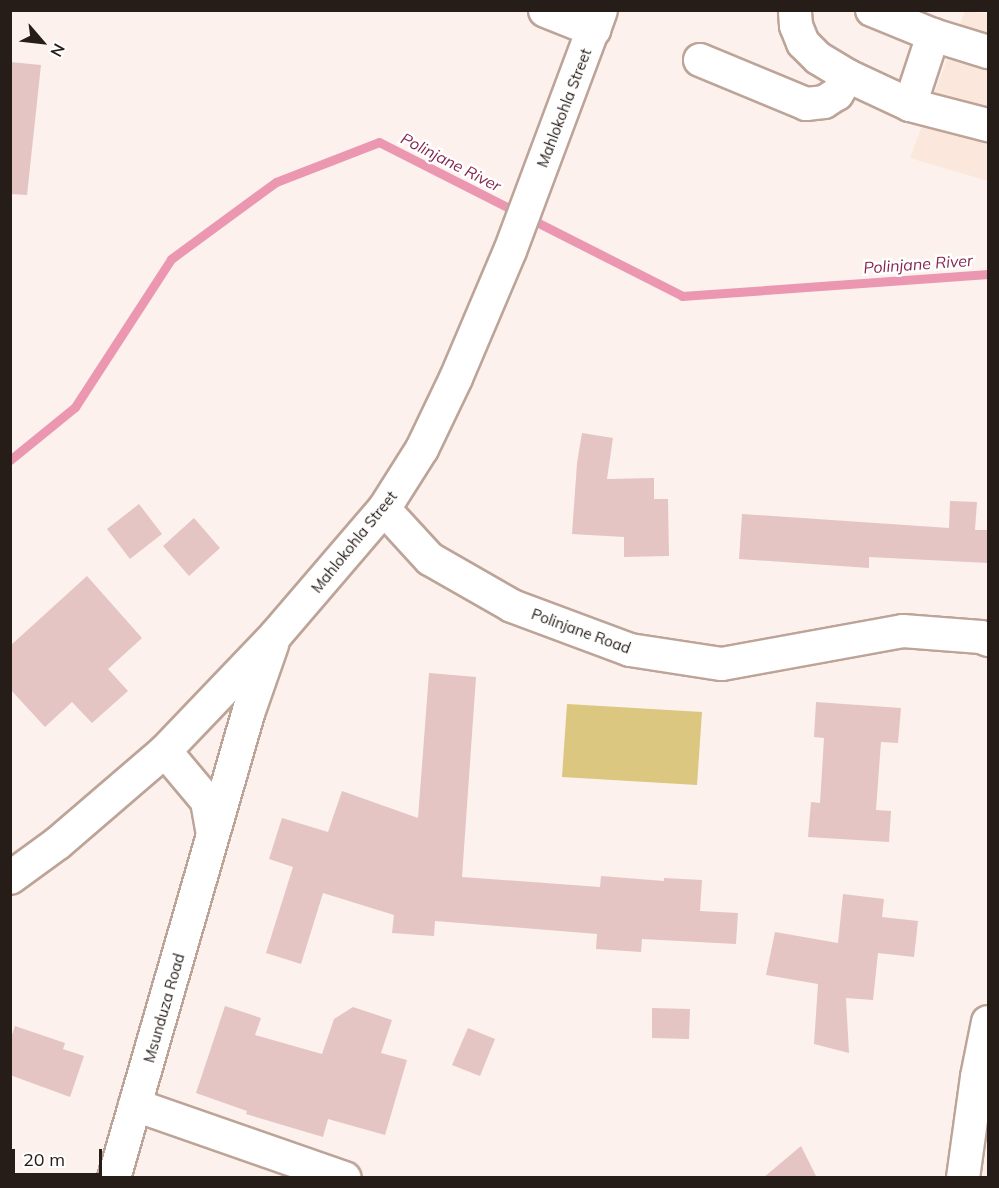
<!DOCTYPE html>
<style>
body{margin:0}
#map{position:relative;width:999px;height:1188px;overflow:hidden;background:#fcf1ec;font-family:Mulish,sans-serif}
div>[style]{position:absolute}
[style*='--x']{left:calc(var(--x)*1px);top:calc(var(--y)*1px);width:calc(var(--w)*1px);rotate:calc(var(--a)*1deg)}
.built>*{inset:0;background:#fce7dd}
.green>*{inset:0;background:#dbc77f}
.stream>*{height:9px;margin:-4.5px;padding:0 4.5px;transform-origin:4.5px;border-radius:4.5px;background:#ec97b2}
.building>*{inset:0;background:#e4c5c3}
.roads{filter:drop-shadow(2px 0 #bda498) drop-shadow(-2px 0 #bda498) drop-shadow(0 2px #bda498) drop-shadow(0 -2px #bda498)}
.minor>*{height:32px;margin:-16px;padding:0 16px;transform-origin:16px;border-radius:16px;background:#fff}
.major>*{height:33px;margin:-16.5px;padding:0 16.5px;transform-origin:16.5px;border-radius:16.5px;background:#fff}
span{translate:-50% -50%;white-space:nowrap;text-align:center;line-height:1.15;-webkit-text-stroke:5px #fff;paint-order:stroke}
.street-label{font-size:15px;color:#261c18}
.water-label{font-size:16px;color:#87264e;font-style:italic}
.frame{position:absolute;inset:0;border:12px solid #261c18;pointer-events:none}
.north{position:absolute;left:12px;top:12px;width:60px;height:60px;-webkit-text-stroke:4px #fff;paint-order:stroke;rotate:118deg;font-size:16px;font-weight:700;line-height:24px;text-align:center;color:#261c18}
.north::after{content:'';display:block;margin:auto;width:21px;height:27px;background:#261c18;clip-path:polygon(50% 0,100% 100%,50% 72%,0 100%)}
.scale{position:absolute;left:12px;top:1149px;width:90px;height:27px;box-sizing:border-box;border:3px solid #261c18;border-top:0;padding-left:8px;font-size:18px;line-height:21px;white-space:nowrap;color:#261c18;-webkit-text-stroke:4px #fff;paint-order:stroke}
</style>
<div id="map">
<div class="built">
<div style="clip-path:polygon(965px 11px,988px 14px,988px 181px,910px 158px)"></div>
</div>
<div class="green">
<div style="clip-path:polygon(567px 704px,702px 712px,697px 785px,562px 777px)"></div>
</div>
<div class="stream">
<div style="--x:10;--y:460;--w:84;--a:-39.2"></div>
<div style="--x:75;--y:407;--w:176;--a:-57"></div>
<div style="--x:171;--y:259;--w:130;--a:-36.3"></div>
<div style="--x:276;--y:182;--w:110;--a:-21.2"></div>
<div style="--x:379;--y:142;--w:340;--a:26.9"></div>
<div style="--x:682;--y:296;--w:307;--a:-4.1"></div>
</div>
<div class="building">
<div style="clip-path:polygon(10px 62px,41px 65px,27px 195px,10px 194px)"></div>
<div style="clip-path:polygon(582px 433px,613px 438px,607px 479px,654px 478px,654px 499px,668px 499px,669px 556px,624px 557px,624px 537px,572px 534px,577px 463px)"></div>
<div style="clip-path:polygon(950px 501px,977px 502px,975px 530px,988px 530px,988px 563px,869px 557px,869px 568px,739px 559px,742px 514px,949px 528px)"></div>
<div style="clip-path:polygon(139px 504px,162px 534px,130px 559px,107px 529px)"></div>
<div style="clip-path:polygon(194px 518px,220px 548px,189px 576px,163px 546px)"></div>
<div style="clip-path:polygon(87px 576px,142px 638px,108px 669px,128px 691px,92px 723px,72px 702px,45px 727px,10px 689px,10px 646px)"></div>
<div style="clip-path:polygon(429px 673px,476px 677px,462px 877px,600px 887px,601px 876px,664px 881px,664px 878px,702px 880px,700px 911px,738px 913px,736px 944px,642px 939px,641px 952px,596px 949px,597px 934px,435px 921px,434px 936px,392px 933px,394px 915px,323px 893px,301px 964px,266px 953px,293px 867px,269px 859px,282px 818px,328px 832px,342px 791px,418px 818px)"></div>
<div style="clip-path:polygon(816px 702px,901px 708px,898px 743px,881px 742px,876px 810px,891px 811px,889px 842px,808px 837px,811px 802px,820px 803px,824px 738px,814px 737px)"></div>
<div style="clip-path:polygon(843px 894px,884px 899px,882px 917px,918px 921px,914px 957px,878px 953px,873px 1000px,846px 998px,849px 1053px,814px 1044px,818px 984px,766px 975px,775px 932px,838px 943px)"></div>
<div style="clip-path:polygon(225px 1006px,261px 1018px,255px 1035px,322px 1054px,334px 1019px,353px 1007px,392px 1020px,381px 1053px,407px 1060px,385px 1135px,328px 1119px,323px 1137px,246px 1114px,247px 1111px,196px 1093px)"></div>
<div style="clip-path:polygon(652px 1008px,690px 1009px,689px 1039px,652px 1038px)"></div>
<div style="clip-path:polygon(15px 1026px,65px 1043px,63px 1049px,84px 1056px,70px 1097px,10px 1075px,10px 1041px)"></div>
<div style="clip-path:polygon(468px 1028px,495px 1039px,480px 1076px,452px 1065px)"></div>
<div style="clip-path:polygon(801px 1146px,817px 1178px,763px 1178px)"></div>
</div>
<div class="roads">
<div class="minor">
<div style="--x:872;--y:10;--w:66;--a:22.3"></div>
<div style="--x:933;--y:35;--w:58;--a:17.2"></div>
<div style="--x:700;--y:60;--w:115;--a:22.5"></div>
<div style="--x:806;--y:104;--w:18;--a:-6"></div>
<div style="--x:824;--y:102;--w:15;--a:-32"></div>
<div style="--x:837;--y:94;--w:21;--a:-59"></div>
<div style="--x:848;--y:76;--w:35;--a:-149"></div>
<div style="--x:818;--y:58;--w:21;--a:-135"></div>
<div style="--x:803;--y:43;--w:18;--a:-112"></div>
<div style="--x:796;--y:26;--w:16;--a:-94"></div>
<div style="--x:848;--y:76;--w:68;--a:25.1"></div>
<div style="--x:910;--y:105;--w:81;--a:14.4"></div>
<div style="--x:910;--y:105;--w:74;--a:-71.8"></div>
<div style="--x:384;--y:509;--w:68;--a:47.4"></div>
<div style="--x:430;--y:559;--w:95;--a:29.8"></div>
<div style="--x:512;--y:606;--w:126;--a:20.4"></div>
<div style="--x:630;--y:650;--w:93;--a:8.7"></div>
<div style="--x:722;--y:664;--w:184;--a:-10.3"></div>
<div style="--x:903;--y:631;--w:78;--a:4.4"></div>
<div style="--x:981;--y:637;--w:8;--a:23"></div>
<div style="--x:165;--y:751;--w:65;--a:50"></div>
<div style="--x:207;--y:801;--w:34;--a:80"></div>
<div style="--x:10;--y:878;--w:59;--a:-36.1"></div>
<div style="--x:58;--y:843;--w:141;--a:-40.7"></div>
<div style="--x:165;--y:751;--w:159;--a:-46.3"></div>
<div style="--x:275;--y:636;--w:167;--a:-49.4"></div>
<div style="--x:384;--y:509;--w:71;--a:-57.7"></div>
<div style="--x:422;--y:449;--w:79;--a:-64.4"></div>
<div style="--x:456;--y:378;--w:138;--a:-67"></div>
<div style="--x:510;--y:251;--w:237;--a:-69.5"></div>
<div style="--x:135;--y:1105;--w:222;--a:19.2"></div>
<div style="--x:114;--y:1178;--w:489;--a:-73.9"></div>
<div style="--x:250;--y:708;--w:67;--a:-70.8"></div>
<div style="--x:963;--y:1178;--w:102;--a:-82.1"></div>
<div style="--x:977;--y:1077;--w:56;--a:-78.7"></div>
</div>
<div class="major">
<div style="--x:545;--y:10;--w:52;--a:21.6"></div>
<div style="--x:593;--y:29;--w:20;--a:-70"></div>
</div>
</div>
<div class="street-label">
<span style="left:564px;top:108px;rotate:-69deg">Mahlokohla Street</span>
<span style="left:354px;top:542px;rotate:-51deg">Mahlokohla Street</span>
<span style="left:581px;top:631px;rotate:20deg">Polinjane Road</span>
<span style="left:164px;top:1008px;rotate:-74deg">Msunduza Road</span>
</div>
<div class="water-label">
<span style="left:451px;top:162px;rotate:27deg">Polinjane River</span>
<span style="left:918px;top:264px;rotate:-4deg">Polinjane River</span>
</div>
<div class="frame"></div>
<div class="north">N</div>
<div class="scale">20 m</div>
</div>
